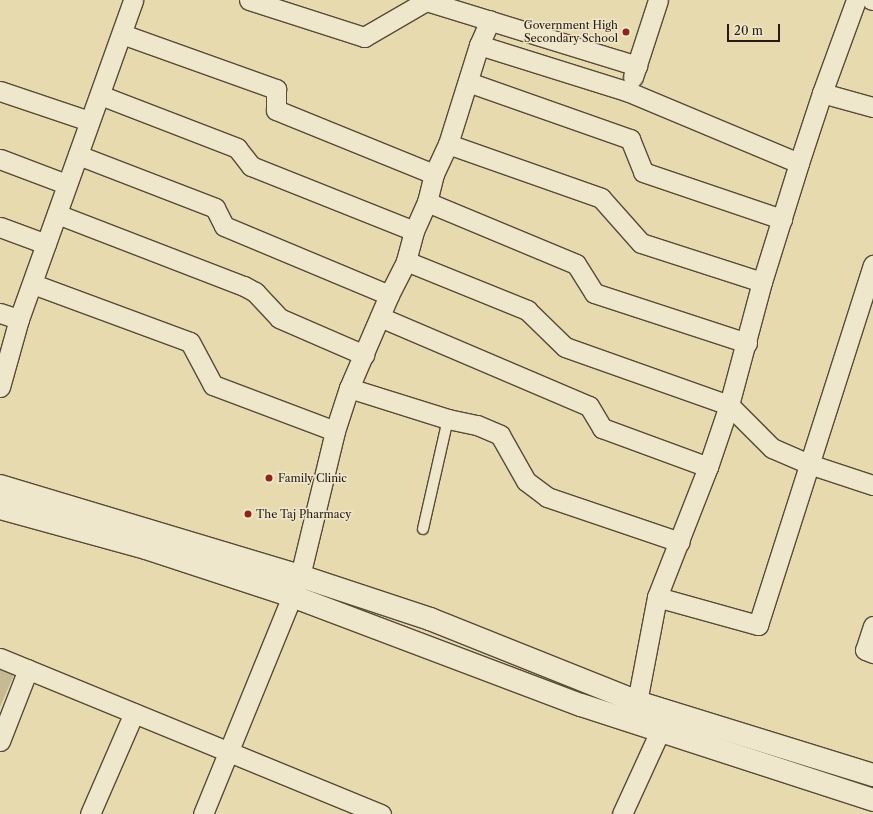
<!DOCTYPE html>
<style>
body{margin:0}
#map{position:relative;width:873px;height:814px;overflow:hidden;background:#e7daaf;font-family:"Libre Caslon Text",serif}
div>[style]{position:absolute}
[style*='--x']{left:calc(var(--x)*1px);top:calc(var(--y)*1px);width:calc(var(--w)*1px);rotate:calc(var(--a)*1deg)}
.green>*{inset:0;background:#c6b994}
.roads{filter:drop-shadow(1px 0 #574a38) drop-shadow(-1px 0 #574a38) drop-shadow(0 1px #574a38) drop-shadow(0 -1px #574a38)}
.lane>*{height:10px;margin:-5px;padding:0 5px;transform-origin:5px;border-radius:5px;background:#efe7cb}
.street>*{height:19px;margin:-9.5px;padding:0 9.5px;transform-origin:9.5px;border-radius:9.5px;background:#efe7cb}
.secondary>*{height:22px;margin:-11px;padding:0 11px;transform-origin:11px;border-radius:11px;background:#efe7cb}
.dots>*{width:11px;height:11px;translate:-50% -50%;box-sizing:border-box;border:2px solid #efe7cb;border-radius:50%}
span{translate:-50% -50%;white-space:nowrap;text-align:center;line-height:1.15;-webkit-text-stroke:3px #efe7cb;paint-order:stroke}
.poi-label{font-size:11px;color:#271a10}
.right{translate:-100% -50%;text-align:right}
.left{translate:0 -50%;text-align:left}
.scale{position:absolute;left:727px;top:24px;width:53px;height:18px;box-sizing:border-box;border:2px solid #271a10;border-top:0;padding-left:5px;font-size:12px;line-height:14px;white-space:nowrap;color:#271a10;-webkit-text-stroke:3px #efe7cb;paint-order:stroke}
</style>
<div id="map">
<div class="green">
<div style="clip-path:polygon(0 669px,14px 675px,0 707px)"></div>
</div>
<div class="roads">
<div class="lane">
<div style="--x:423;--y:529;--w:113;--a:-77.2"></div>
</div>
<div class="street">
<div style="--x:249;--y:0;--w:121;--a:17.8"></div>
<div style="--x:364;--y:37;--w:72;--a:-30.1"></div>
<div style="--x:426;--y:1;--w:221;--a:17.1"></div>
<div style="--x:872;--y:0;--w:1;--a:0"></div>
<div style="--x:122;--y:34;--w:164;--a:19.7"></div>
<div style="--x:276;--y:89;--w:21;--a:90"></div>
<div style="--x:276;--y:110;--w:170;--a:22.1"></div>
<div style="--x:479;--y:45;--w:157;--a:17.4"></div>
<div style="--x:629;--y:92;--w:184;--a:22.7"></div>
<div style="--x:633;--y:77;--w:81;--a:-72"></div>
<div style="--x:468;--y:82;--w:172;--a:19.4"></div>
<div style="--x:630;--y:139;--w:35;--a:68"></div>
<div style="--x:643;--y:172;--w:147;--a:18.7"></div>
<div style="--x:0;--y:91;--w:94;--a:18.6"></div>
<div style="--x:822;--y:93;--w:53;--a:15.4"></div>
<div style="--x:100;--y:95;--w:147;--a:21.1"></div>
<div style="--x:237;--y:148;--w:23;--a:52"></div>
<div style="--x:251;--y:166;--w:175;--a:21.7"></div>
<div style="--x:448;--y:144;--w:162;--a:19.4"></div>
<div style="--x:601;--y:198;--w:60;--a:48.4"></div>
<div style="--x:641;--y:243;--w:127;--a:17.9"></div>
<div style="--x:78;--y:155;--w:147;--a:21.1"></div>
<div style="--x:215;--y:208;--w:20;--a:63"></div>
<div style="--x:224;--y:226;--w:179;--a:22.7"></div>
<div style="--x:0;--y:159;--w:71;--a:20.7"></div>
<div style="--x:427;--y:202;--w:161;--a:22.6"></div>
<div style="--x:576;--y:264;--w:34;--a:58"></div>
<div style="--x:594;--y:293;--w:161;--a:18.1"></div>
<div style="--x:57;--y:214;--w:200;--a:21.1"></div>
<div style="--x:244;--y:286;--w:13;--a:29"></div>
<div style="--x:255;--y:292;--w:35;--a:47"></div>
<div style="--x:279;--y:318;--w:93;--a:23.5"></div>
<div style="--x:0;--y:227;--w:49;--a:20.3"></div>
<div style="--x:406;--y:261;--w:131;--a:22"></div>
<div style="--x:527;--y:310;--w:53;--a:44.2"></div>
<div style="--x:565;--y:347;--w:174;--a:19.5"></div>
<div style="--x:729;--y:405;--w:61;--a:45"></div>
<div style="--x:772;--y:448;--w:40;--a:23.4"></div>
<div style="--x:809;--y:464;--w:67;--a:18.2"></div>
<div style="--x:33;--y:284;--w:167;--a:20.3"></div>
<div style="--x:190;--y:342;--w:49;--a:61.9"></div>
<div style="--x:213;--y:385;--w:130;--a:20.7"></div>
<div style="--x:0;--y:313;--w:20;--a:18"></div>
<div style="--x:380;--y:317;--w:227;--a:23.1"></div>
<div style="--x:589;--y:406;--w:26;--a:59"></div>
<div style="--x:602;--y:428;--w:113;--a:20.2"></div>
<div style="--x:0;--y:387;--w:71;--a:-74.4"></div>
<div style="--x:19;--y:319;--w:339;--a:-70.3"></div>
<div style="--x:349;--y:388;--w:104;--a:17.4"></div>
<div style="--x:448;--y:419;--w:30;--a:12"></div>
<div style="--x:477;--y:425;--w:25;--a:23"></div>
<div style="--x:500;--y:435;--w:53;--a:60.5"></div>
<div style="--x:526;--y:481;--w:26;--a:37"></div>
<div style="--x:547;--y:497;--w:140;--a:18.7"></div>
<div style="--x:657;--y:597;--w:105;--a:15.5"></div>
<div style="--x:758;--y:625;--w:378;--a:-72.3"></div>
<div style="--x:873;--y:626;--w:25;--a:108"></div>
<div style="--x:865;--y:650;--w:9;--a:21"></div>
<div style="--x:0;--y:658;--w:412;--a:22.3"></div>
<div style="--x:637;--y:702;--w:107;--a:-79.2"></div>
<div style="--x:657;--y:597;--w:140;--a:-68.6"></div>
<div style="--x:708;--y:467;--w:65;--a:-71.3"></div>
<div style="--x:729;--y:405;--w:127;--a:-75"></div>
<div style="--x:762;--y:282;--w:125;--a:-72.7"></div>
<div style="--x:799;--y:163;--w:74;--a:-71.8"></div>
<div style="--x:822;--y:93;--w:99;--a:-69.9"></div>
<div style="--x:0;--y:741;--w:77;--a:-68.7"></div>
<div style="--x:90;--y:814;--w:110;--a:-66.5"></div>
<div style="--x:203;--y:814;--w:257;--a:-67.8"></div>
<div style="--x:300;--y:576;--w:149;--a:-76.4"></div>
<div style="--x:335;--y:431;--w:45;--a:-72"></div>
<div style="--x:349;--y:388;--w:101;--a:-66.7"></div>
<div style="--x:389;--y:295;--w:38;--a:-63"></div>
<div style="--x:406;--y:261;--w:31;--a:-75"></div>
<div style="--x:414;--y:231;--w:32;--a:-66"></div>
<div style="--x:427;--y:202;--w:29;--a:-76"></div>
<div style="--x:434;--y:174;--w:33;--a:-65"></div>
<div style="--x:448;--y:144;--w:104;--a:-72.6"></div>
<div style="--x:479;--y:45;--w:27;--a:-66"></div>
<div style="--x:622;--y:814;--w:91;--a:-65.4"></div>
</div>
<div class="secondary">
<div style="--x:0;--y:486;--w:313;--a:16.7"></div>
<div style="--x:300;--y:576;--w:137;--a:18.3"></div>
<div style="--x:430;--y:619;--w:223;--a:21.8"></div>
<div style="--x:637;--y:702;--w:247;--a:17.2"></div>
<div style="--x:0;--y:508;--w:151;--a:15.3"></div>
<div style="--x:146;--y:548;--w:154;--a:18.2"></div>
<div style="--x:292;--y:596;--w:309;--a:20.7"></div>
<div style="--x:581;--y:705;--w:307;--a:18"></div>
</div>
</div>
<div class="dots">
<div style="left:626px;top:32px;background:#8f2418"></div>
<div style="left:269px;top:478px;background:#8f2418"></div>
<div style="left:248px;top:514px;background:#8f2418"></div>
</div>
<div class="poi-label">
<span class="right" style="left:618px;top:32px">Government High<br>Secondary School</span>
<span class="left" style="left:278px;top:478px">Family Clinic</span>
<span class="left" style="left:256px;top:514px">The Taj Pharmacy</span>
</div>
<div class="scale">20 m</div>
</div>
